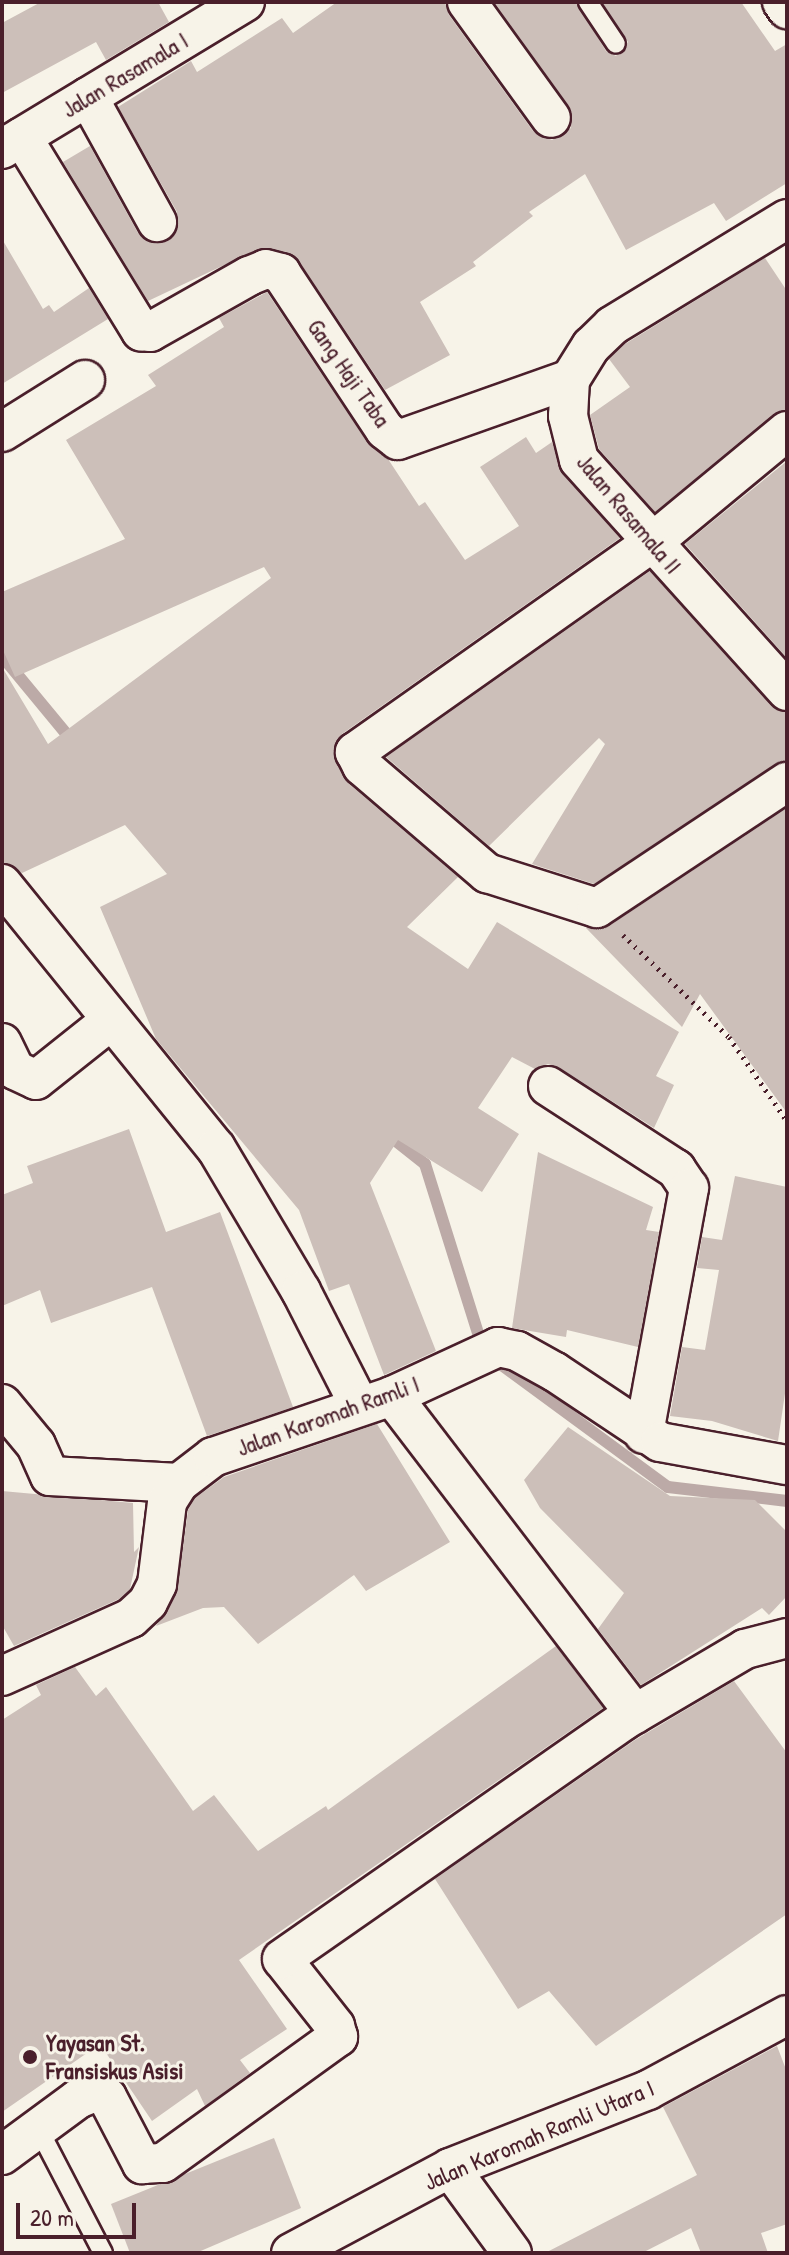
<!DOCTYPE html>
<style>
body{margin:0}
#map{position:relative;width:789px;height:2255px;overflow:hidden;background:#f7f3e8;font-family:"Patrick Hand",sans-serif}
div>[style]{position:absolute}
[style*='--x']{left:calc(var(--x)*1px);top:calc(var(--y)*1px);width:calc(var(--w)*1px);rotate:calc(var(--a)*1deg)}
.stream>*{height:12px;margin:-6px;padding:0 6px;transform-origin:6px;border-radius:6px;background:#bcaaa7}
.building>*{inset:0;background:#ccbfb9}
.path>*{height:5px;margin-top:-2.5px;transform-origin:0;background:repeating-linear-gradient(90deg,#4a1f2b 0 2px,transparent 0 8px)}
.roads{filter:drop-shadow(2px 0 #4a1f2b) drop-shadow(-2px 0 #4a1f2b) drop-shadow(0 2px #4a1f2b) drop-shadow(0 -2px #4a1f2b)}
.lane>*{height:18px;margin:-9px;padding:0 9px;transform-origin:9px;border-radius:9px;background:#f7f3e8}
.street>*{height:38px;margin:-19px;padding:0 19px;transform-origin:19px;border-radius:19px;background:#f7f3e8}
.dots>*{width:22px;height:22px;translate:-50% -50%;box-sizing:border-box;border:4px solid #f7f3e8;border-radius:50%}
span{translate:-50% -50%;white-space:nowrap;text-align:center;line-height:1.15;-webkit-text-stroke:6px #f7f3e8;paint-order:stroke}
.street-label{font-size:24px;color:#4a1f2b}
.poi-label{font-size:24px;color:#4a1f2b;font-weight:700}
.left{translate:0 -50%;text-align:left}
.frame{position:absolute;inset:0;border:4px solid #4a1f2b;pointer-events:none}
.scale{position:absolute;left:16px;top:2203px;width:120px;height:36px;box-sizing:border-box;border:4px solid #4a1f2b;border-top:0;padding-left:10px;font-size:24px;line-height:28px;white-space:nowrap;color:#4a1f2b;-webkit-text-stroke:6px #f7f3e8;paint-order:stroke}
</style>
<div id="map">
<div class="stream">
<div style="--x:2;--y:656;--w:113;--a:50.4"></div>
<div style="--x:386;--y:1133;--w:50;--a:38.5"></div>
<div style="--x:425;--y:1164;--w:197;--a:72.6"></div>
<div style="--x:484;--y:1352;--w:228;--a:36.3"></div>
<div style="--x:668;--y:1487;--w:120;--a:6.7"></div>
</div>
<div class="building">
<div style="clip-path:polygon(41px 2px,158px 2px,169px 22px,106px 60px,96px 42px,2px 93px,2px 23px)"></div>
<div style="clip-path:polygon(337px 2px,445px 2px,449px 15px,533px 131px,552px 140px,571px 128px,569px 106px,494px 2px,576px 2px,606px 51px,616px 56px,628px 42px,602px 2px,741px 2px,775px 51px,787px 44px,787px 183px,726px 221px,714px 203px,626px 250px,585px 174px,529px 212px,533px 216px,473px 262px,476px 266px,420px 302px,450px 355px,385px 390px,299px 261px,287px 252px,258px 249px,148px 301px,63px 162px,90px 146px,138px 233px,156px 244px,168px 241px,176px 233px,177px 212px,118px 107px,191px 61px,197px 72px,282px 18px,293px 33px)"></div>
<div style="clip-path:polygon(2px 239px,43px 309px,49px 305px,54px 312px,89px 288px,108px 319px,2px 384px)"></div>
<div style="clip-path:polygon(765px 258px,787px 291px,787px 410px,773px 414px,655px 512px,599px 449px,590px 415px,630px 387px,609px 359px,625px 344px)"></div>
<div style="clip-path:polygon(267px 292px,367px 442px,388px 459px,419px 506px,425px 502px,465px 560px,519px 526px,480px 467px,526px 437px,536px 453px,552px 442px,563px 475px,620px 538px,342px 734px,333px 752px,348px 783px,458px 877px,407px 927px,468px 969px,497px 922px,679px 1032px,656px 1076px,674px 1085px,654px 1128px,560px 1068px,548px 1064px,535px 1069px,512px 1057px,478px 1108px,519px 1134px,482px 1192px,398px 1140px,370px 1183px,436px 1351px,384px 1375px,349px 1284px,329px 1291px,299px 1210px,156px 1039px,100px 907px,167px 874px,125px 825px,22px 873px,2px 863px,2px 667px,48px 744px,271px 578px,264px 567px,15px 677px,2px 648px,2px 592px,125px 539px,66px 440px,156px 386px,148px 375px,224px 327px,219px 318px)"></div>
<div style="clip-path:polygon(787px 461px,787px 658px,685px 544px)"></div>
<div style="clip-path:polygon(650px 571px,771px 706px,787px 712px,787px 760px,594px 884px,532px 864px,605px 744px,599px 738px,489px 846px,386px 757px)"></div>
<div style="clip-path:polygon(787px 808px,787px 1113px,700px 994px,682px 1027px,586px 928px,609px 926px)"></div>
<div style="clip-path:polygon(129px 1129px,166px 1232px,220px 1212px,293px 1407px,207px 1436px,152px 1287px,51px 1323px,40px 1290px,2px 1306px,2px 1195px,33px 1183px,27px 1166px)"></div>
<div style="clip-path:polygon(538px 1152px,653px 1207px,646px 1230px,659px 1232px,638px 1347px,567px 1330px,566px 1337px,512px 1328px)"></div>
<div style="clip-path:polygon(735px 1176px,787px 1187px,787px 1380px,778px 1441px,712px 1421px,670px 1416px,682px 1347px,705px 1350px,719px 1270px,697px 1268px,702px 1237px,722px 1240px)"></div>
<div style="clip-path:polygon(377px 1424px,450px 1542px,366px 1591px,354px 1575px,258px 1644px,224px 1607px,203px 1608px,156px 1626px,177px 1593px,188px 1510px,195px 1498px,224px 1477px)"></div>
<div style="clip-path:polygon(568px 1427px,670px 1496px,755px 1500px,787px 1532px,787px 1596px,769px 1615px,762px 1608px,641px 1685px,598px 1629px,624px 1593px,540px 1508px,524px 1480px)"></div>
<div style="clip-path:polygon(2px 1491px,133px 1503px,134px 1552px,139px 1547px,130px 1589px,119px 1599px,14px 1646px,2px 1625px)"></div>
<div style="clip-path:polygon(556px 1646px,603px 1708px,239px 1960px,287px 2029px,240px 2060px,250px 2073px,205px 2106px,197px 2089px,152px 2121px,100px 2044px,2px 2112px,2px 1720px,41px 1695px,36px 1685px,75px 1667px,96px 1696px,106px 1687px,193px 1811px,214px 1795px,258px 1851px,326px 1806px,328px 1810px)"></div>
<div style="clip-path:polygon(734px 1681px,787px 1753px,787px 1914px,596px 2046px,549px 1991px,518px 2009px,435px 1879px,635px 1740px)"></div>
<div style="clip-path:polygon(777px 2046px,787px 2072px,787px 2224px,761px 2233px,768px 2253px,701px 2253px,691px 2228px,642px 2253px,545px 2253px,697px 2175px,663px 2107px)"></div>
<div style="clip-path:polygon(274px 2138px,301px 2208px,196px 2253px,130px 2253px,111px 2204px)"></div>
</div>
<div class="path">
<div style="--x:623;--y:935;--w:147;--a:43.9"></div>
<div style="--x:729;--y:1037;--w:102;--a:55.4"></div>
</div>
<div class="roads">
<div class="lane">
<div style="--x:588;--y:2;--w:50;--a:56.3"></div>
<div style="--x:38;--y:2128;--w:141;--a:62.5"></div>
</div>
<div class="street">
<div style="--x:467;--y:2;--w:143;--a:54.1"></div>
<div style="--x:782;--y:2;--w:9;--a:54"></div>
<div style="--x:88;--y:97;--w:143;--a:61.1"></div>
<div style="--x:22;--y:137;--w:228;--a:58.5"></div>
<div style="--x:141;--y:331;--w:9;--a:6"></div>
<div style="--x:150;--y:332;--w:114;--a:-29.5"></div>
<div style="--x:249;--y:276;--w:18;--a:-22"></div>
<div style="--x:266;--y:269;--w:16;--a:15"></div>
<div style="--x:281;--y:273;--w:188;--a:56.5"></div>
<div style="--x:385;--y:430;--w:16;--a:38"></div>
<div style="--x:398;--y:440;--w:182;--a:-19.5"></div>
<div style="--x:2;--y:149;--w:284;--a:-31.2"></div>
<div style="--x:787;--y:219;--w:205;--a:148.6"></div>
<div style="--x:612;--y:326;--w:29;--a:136"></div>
<div style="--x:591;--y:346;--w:39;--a:122"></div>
<div style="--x:570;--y:379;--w:37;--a:93"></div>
<div style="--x:568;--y:416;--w:45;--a:76"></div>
<div style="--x:579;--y:460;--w:311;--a:48"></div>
<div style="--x:787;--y:431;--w:174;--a:140.4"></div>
<div style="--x:653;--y:542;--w:365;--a:144.8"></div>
<div style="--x:355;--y:752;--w:16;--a:63"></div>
<div style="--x:362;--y:766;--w:165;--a:40.6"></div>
<div style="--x:487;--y:873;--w:115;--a:17.7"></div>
<div style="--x:597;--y:908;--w:228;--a:-33.6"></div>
<div style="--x:2;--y:432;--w:98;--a:-32.1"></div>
<div style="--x:2;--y:884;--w:340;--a:51"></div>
<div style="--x:216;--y:1148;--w:166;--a:59.3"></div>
<div style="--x:301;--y:1291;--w:128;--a:63"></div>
<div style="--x:2;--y:1043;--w:30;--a:64"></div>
<div style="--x:15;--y:1070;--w:23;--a:25"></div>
<div style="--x:36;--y:1080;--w:93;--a:-38.5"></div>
<div style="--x:548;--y:1086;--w:153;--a:33"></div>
<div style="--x:676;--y:1169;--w:23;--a:56"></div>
<div style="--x:689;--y:1188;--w:250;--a:100.4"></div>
<div style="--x:392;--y:1396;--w:400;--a:52.6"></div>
<div style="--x:2;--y:1404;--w:53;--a:50.3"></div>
<div style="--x:36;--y:1445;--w:34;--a:66"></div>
<div style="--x:50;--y:1476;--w:129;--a:3.1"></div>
<div style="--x:2;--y:1676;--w:141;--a:-24.2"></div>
<div style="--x:131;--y:1618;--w:23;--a:-43"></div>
<div style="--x:148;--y:1602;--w:20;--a:-63"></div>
<div style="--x:157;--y:1584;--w:83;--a:-83"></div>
<div style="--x:167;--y:1502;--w:22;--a:-58"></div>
<div style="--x:179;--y:1483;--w:43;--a:-37.4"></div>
<div style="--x:213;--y:1457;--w:189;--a:-18.8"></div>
<div style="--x:392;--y:1396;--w:117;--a:-24.8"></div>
<div style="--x:498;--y:1347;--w:19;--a:12"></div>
<div style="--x:517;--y:1351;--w:43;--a:28.9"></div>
<div style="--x:555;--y:1372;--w:126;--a:33.7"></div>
<div style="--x:660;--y:1442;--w:129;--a:10.3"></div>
<div style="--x:2;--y:2155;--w:94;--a:-36.4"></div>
<div style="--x:78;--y:2099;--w:18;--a:-22"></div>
<div style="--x:95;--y:2092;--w:13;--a:23"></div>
<div style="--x:107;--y:2097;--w:76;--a:62.4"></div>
<div style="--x:142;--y:2164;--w:21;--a:-3"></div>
<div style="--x:163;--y:2163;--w:216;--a:-35.8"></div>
<div style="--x:338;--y:2037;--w:11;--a:-105"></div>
<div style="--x:335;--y:2026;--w:85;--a:-128.3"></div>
<div style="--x:282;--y:1959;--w:416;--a:-34.9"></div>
<div style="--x:623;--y:1721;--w:142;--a:-30.5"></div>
<div style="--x:745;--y:1649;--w:43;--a:-14.7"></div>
<div style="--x:450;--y:2168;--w:105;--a:53.9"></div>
<div style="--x:291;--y:2253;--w:180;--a:-28.1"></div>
<div style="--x:450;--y:2168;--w:213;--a:-21.5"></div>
<div style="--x:648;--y:2090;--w:158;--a:-28.3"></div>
</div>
</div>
<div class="dots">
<div style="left:30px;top:2057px;background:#4a1f2b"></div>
</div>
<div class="street-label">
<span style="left:125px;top:75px;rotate:-31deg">Jalan Rasamala I</span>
<span style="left:349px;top:373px;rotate:55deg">Gang Haji Taba</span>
<span style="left:629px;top:514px;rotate:50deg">Jalan Rasamala II</span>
<span style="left:328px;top:1416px;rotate:-20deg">Jalan Karomah Ramli I</span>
<span style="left:539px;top:2135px;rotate:-23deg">Jalan Karomah Ramli Utara I</span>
</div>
<div class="poi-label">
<span class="left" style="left:46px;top:2057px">Yayasan St.<br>Fransiskus Asisi</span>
</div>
<div class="frame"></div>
<div class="scale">20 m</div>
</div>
